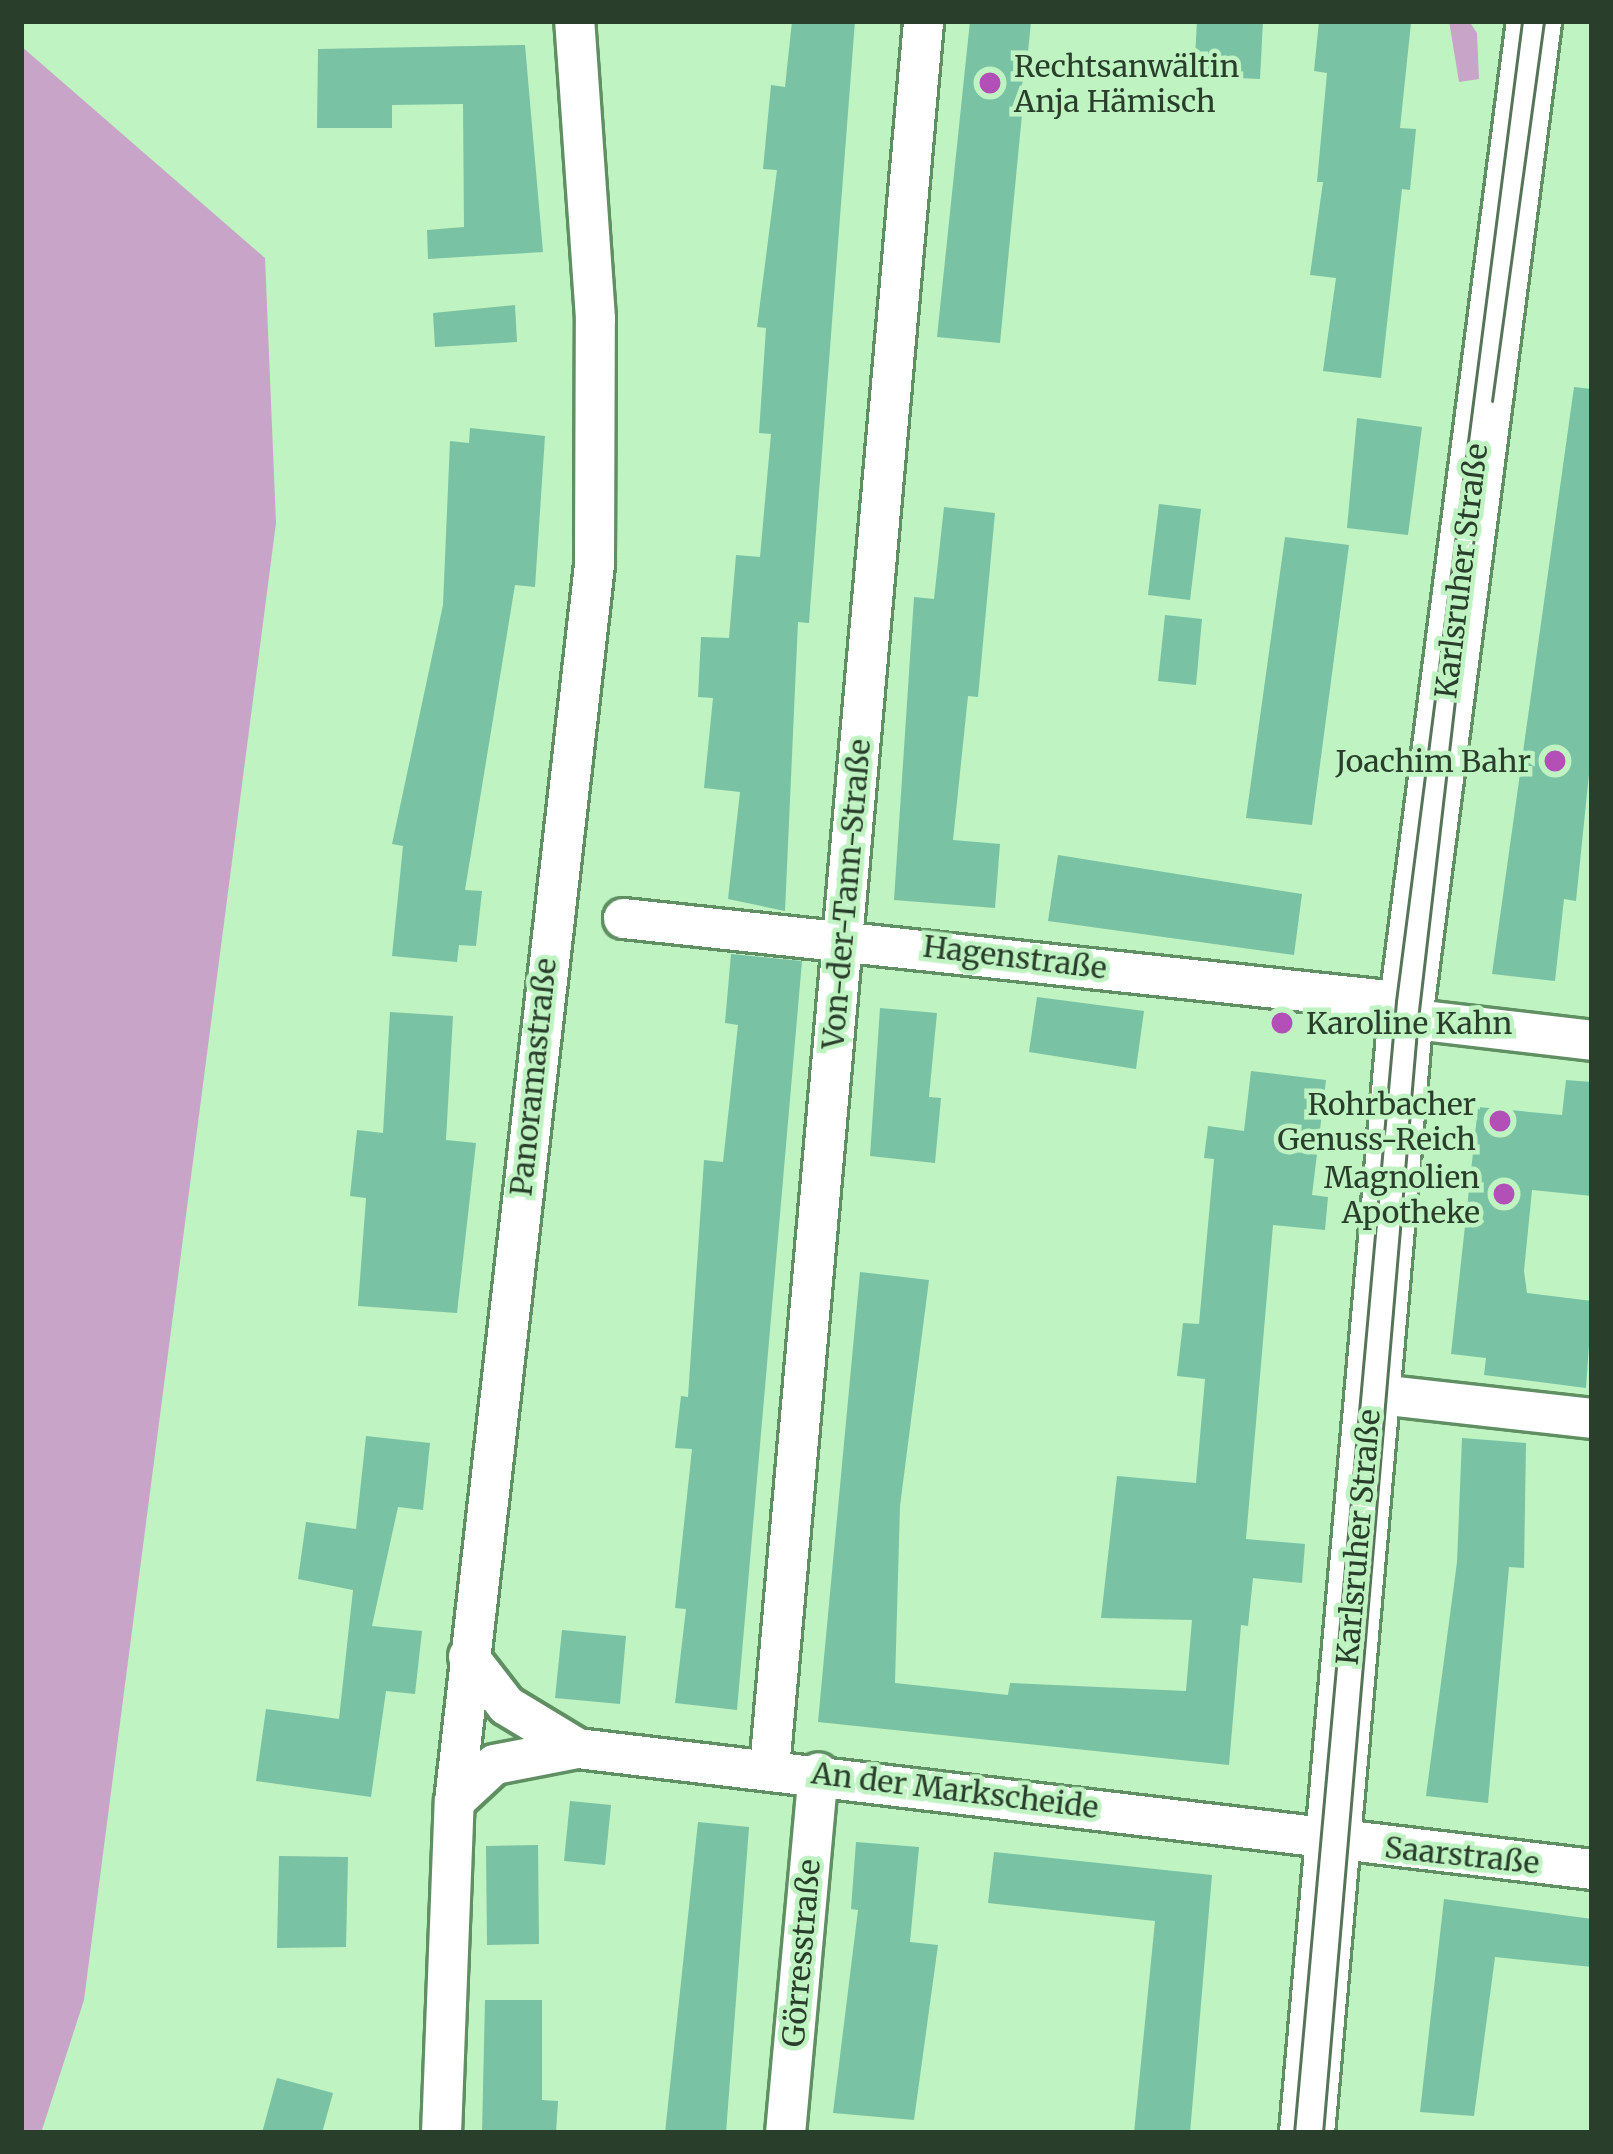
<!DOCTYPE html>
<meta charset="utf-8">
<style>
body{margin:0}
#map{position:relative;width:1613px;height:2154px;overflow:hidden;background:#bff3c2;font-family:Merriweather,serif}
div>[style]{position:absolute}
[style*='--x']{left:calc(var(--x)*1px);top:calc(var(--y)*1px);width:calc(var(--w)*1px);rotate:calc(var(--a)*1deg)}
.green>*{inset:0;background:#c8a5c8}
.building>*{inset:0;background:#79c2a4}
.roads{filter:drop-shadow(3px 0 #5f8f62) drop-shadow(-3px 0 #5f8f62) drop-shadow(0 3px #5f8f62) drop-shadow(0 -3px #5f8f62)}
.street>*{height:39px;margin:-19.5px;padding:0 19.5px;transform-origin:19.5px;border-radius:19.5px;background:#fff}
.secondary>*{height:54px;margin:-27px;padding:0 27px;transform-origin:27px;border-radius:27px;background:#fff}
.tram>*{height:3px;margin:-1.5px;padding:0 1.5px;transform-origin:1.5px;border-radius:1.5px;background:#567458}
.dots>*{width:33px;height:33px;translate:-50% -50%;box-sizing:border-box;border:6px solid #bff3c2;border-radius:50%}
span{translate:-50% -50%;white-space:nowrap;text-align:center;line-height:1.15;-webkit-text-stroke:9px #bff3c2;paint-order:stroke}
.poi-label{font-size:30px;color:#293e2b}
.left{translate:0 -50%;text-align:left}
.right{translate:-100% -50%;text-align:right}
.street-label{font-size:30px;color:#293e2b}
.frame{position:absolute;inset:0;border:24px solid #293e2b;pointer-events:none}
</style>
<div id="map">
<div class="green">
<div style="clip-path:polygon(1449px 21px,1469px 21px,1477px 33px,1479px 79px,1459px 82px)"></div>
<div style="clip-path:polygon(21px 46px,265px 258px,276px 523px,84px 2000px,41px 2133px,21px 2133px)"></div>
</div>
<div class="building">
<div style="clip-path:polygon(792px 21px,855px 21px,809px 623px,798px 622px,785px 911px,728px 899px,740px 792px,704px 788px,713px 698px,698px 697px,701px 637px,729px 638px,736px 555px,760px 557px,771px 434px,759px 433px,766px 328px,757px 327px,777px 170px,763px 169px,771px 85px,785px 87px)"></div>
<div style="clip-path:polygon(970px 21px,1031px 21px,1000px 343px,937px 337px)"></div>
<div style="clip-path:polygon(1197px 21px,1263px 21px,1260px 79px,1194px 76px)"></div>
<div style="clip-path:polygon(1319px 21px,1411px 23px,1400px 128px,1416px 129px,1410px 190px,1402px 189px,1381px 378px,1323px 371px,1336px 278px,1310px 275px,1323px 182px,1317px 182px,1327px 73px,1314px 71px)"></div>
<div style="clip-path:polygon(525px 45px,543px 252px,428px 259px,427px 230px,464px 227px,463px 104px,392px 105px,392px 128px,317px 128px,318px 49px)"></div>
<div style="clip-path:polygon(515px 305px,517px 342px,435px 347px,433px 313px)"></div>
<div style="clip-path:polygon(1574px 387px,1592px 389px,1592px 745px,1576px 901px,1564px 899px,1555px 981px,1492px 974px)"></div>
<div style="clip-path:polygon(1357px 418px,1422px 427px,1408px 535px,1347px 528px)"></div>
<div style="clip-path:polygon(470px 428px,545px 436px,535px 587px,515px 585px,465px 890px,482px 891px,476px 946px,459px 945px,457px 962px,392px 956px,403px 846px,392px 844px,443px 605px,450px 441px,469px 443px)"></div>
<div style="clip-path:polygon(1159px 504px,1201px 509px,1190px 600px,1148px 595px)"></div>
<div style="clip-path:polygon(944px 507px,995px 513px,978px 697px,968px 696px,953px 840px,1000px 844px,995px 908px,894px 900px,914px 597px,934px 599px)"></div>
<div style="clip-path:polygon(1285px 537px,1349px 545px,1312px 825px,1246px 818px)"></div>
<div style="clip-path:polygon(1165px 615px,1202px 619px,1196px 685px,1158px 681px)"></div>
<div style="clip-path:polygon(1058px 855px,1302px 894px,1294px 955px,1048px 921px)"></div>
<div style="clip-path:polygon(731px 954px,802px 961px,737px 1710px,675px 1703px,686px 1609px,675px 1608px,692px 1449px,675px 1448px,681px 1396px,688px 1397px,704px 1160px,723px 1162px,738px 1025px,725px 1023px)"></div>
<div style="clip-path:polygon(1037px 997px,1144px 1011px,1136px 1069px,1029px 1052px)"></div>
<div style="clip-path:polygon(880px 1008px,937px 1013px,929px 1097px,941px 1098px,935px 1163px,870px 1156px)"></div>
<div style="clip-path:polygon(390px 1012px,453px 1016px,446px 1140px,476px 1143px,457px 1313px,358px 1306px,366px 1198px,350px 1196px,357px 1130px,383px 1133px)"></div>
<div style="clip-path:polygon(1251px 1071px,1326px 1080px,1312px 1195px,1328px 1197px,1325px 1230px,1273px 1225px,1246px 1539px,1305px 1544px,1302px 1583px,1253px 1578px,1248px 1626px,1241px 1625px,1229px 1765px,818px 1722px,860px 1272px,929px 1280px,900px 1506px,895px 1683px,1008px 1695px,1010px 1683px,1186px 1691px,1192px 1620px,1101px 1618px,1117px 1476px,1196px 1483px,1205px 1379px,1177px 1376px,1183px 1323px,1199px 1324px,1214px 1159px,1204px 1158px,1208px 1126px,1244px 1131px)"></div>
<div style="clip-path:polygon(1566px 1080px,1592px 1082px,1592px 1196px,1532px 1190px,1524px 1271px,1527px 1293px,1592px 1301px,1586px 1388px,1484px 1375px,1486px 1358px,1451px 1354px,1478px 1107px,1562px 1115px)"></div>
<div style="clip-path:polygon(366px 1436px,430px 1443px,423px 1510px,398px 1507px,372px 1626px,422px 1631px,415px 1694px,386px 1691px,371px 1797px,256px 1781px,266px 1709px,339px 1719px,353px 1590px,298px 1579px,306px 1522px,356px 1529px)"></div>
<div style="clip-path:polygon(1462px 1438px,1526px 1443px,1524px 1568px,1509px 1567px,1488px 1803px,1426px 1796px,1457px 1562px)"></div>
<div style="clip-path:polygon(562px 1630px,626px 1636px,620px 1704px,555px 1698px)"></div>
<div style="clip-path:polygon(570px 1801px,611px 1805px,605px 1865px,564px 1861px)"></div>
<div style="clip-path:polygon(698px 1822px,749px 1827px,726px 2133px,665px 2133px)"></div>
<div style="clip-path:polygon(856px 1842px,919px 1847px,910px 1942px,938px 1945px,914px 2120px,833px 2113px,858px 1910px,851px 1909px)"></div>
<div style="clip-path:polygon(538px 1845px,539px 1944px,487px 1945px,486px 1846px)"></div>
<div style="clip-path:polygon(994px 1852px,1212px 1875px,1190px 2133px,1134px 2133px,1155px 1921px,988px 1903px)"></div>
<div style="clip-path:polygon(279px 1856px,348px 1857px,346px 1947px,277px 1948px)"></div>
<div style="clip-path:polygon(1444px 1899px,1592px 1919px,1592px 1967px,1495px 1957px,1474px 2116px,1420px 2112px)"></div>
<div style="clip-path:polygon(485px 2000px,542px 2000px,542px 2100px,558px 2101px,556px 2133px,482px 2133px)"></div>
<div style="clip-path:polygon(277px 2078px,333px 2093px,322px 2133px,262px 2133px)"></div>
</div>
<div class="roads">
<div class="street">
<div style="--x:623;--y:918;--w:788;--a:6.12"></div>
<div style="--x:1405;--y:1018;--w:188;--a:6.7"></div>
<div style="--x:1370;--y:1393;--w:223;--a:6.4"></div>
<div style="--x:468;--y:1656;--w:62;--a:52.2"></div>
<div style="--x:506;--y:1705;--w:83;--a:31.2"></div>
<div style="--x:769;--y:1768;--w:1754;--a:-84.96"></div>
<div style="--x:454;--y:1801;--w:54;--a:-42.8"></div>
<div style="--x:494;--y:1764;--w:85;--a:-10.9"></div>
<div style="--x:577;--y:1748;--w:1022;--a:6.8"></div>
<div style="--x:441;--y:2133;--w:332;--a:-87.8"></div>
<div style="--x:454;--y:1801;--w:1245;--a:-83.54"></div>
<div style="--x:594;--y:564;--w:246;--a:-89.8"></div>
<div style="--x:595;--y:318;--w:298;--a:-94"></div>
<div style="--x:785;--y:2133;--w:362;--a:-84.8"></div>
</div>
<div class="secondary">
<div style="--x:1307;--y:2133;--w:1135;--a:-84.95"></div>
<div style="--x:1407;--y:1002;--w:989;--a:-82.62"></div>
</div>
</div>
<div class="tram">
<div style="--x:1492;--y:401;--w:384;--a:-82.2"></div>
<div style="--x:1294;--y:2133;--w:1137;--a:-84.85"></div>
<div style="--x:1396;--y:1001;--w:988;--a:-82.67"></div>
<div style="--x:1323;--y:2133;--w:1118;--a:-85.13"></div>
<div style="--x:1418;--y:1019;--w:538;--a:-83.38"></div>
</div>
<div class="dots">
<div style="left:990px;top:83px;background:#b350b7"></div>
<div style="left:1555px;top:761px;background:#b350b7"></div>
<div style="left:1282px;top:1023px;background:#b350b7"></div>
<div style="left:1500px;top:1121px;background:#b350b7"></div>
<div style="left:1504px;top:1194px;background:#b350b7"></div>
</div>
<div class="poi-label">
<span class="left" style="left:1014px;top:83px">Rechtsanwältin<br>Anja Hämisch</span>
<span class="right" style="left:1531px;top:761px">Joachim Bahr</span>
<span class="left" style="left:1306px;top:1023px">Karoline Kahn</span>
<span class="right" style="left:1476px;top:1121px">Rohrbacher<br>Genuss-Reich</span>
<span class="right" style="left:1480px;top:1194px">Magnolien<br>Apotheke</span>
</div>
<div class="street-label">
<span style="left:1461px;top:571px;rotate:-83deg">Karlsruher Straße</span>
<span style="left:846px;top:894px;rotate:-85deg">Von-der-Tann-Straße</span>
<span style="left:1015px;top:957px;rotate:7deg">Hagenstraße</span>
<span style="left:533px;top:1077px;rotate:-84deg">Panoramastraße</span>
<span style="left:1358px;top:1537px;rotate:-85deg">Karlsruher Straße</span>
<span style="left:955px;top:1790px;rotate:7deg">An der Markscheide</span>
<span style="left:1462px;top:1855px;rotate:6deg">Saarstraße</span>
<span style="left:801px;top:1953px;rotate:-85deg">Görresstraße</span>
</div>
<div class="frame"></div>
</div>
